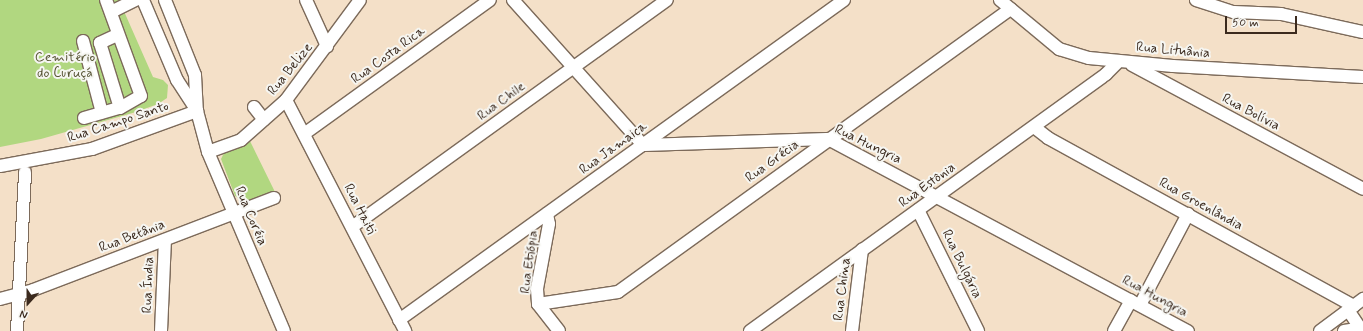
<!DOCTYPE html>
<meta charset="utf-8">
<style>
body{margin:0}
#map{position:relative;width:1363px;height:331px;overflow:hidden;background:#f4e0c8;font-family:Mynerve,sans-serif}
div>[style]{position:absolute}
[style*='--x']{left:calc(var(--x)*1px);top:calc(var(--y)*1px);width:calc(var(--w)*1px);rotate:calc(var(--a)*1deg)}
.green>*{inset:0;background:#b1d780}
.roads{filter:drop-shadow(1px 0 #7c6a5a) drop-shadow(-1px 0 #7c6a5a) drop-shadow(0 1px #7c6a5a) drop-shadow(0 -1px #7c6a5a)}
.minor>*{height:12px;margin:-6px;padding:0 6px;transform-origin:6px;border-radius:6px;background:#fff}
span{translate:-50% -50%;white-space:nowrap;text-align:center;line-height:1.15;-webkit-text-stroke:4px #f6f6f2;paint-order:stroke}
.street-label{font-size:14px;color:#3b2a1e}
.park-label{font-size:14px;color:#585536}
.north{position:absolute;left:8px;top:283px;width:40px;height:40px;-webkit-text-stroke:3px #f6f6f2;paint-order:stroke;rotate:201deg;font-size:11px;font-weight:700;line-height:16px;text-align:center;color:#3b2a1e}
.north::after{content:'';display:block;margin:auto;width:14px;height:18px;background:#3b2a1e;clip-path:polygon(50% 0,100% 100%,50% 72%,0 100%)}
.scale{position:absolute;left:1225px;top:16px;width:72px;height:18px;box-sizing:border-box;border:2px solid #3b2a1e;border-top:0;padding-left:5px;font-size:12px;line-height:14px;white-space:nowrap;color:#3b2a1e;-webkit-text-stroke:3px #f6f6f2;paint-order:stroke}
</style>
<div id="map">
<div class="green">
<div style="clip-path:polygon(0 0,119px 0,153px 77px,163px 80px,168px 85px,167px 98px,158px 104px,136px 112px,41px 139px,0 147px)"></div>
<div style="clip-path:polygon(249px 139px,275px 192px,247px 203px,235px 196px,221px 159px,224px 153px,238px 147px)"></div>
</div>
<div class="roads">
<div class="minor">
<div style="--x:143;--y:0;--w:87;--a:67"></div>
<div style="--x:177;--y:80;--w:37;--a:57"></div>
<div style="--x:165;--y:0;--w:81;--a:68.2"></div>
<div style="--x:195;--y:75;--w:36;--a:87"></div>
<div style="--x:197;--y:111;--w:42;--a:75"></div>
<div style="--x:208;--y:152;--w:194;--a:67"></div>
<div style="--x:306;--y:0;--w:51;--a:65.5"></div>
<div style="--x:513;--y:0;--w:195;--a:48.1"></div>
<div style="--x:643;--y:145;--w:185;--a:-1.9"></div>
<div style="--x:828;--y:139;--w:408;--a:28.1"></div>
<div style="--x:1000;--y:0;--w:77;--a:39.7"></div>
<div style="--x:1059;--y:49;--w:31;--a:17"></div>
<div style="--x:1089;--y:58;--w:84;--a:5.4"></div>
<div style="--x:1173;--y:66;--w:190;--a:3.3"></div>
<div style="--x:1196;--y:0;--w:40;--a:18"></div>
<div style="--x:1234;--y:12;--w:47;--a:2.4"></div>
<div style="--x:1281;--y:14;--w:84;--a:12.4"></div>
<div style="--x:111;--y:12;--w:28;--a:-26"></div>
<div style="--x:117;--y:35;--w:19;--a:155"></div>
<div style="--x:100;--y:43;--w:68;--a:72.9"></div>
<div style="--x:83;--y:41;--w:74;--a:75.2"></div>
<div style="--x:1132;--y:65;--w:262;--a:28.2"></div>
<div style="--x:286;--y:100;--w:260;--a:62.7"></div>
<div style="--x:254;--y:107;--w:16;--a:52"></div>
<div style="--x:84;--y:118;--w:37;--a:-16"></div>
<div style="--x:120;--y:108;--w:24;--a:-30"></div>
<div style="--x:141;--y:96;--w:102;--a:-110"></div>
<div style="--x:1034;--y:127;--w:18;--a:38"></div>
<div style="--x:1048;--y:138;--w:349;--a:28.8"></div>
<div style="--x:304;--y:134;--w:229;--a:-35.8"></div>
<div style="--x:208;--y:152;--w:35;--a:-20"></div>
<div style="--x:241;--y:140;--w:60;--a:-41.6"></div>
<div style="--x:286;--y:100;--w:124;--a:-53.5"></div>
<div style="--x:0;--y:166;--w:94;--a:-10.5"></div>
<div style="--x:92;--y:149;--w:112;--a:-19.9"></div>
<div style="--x:918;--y:210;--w:135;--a:63.6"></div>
<div style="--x:547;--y:214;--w:10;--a:79"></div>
<div style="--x:549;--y:224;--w:66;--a:100.5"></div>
<div style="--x:537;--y:289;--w:15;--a:86"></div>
<div style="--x:538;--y:304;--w:34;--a:52"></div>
<div style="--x:352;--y:227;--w:388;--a:-35.8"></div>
<div style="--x:0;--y:299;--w:34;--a:-15"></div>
<div style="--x:33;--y:290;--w:258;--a:-20.9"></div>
<div style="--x:538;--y:304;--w:81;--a:-8.5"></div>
<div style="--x:618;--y:292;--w:484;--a:-35.8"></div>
<div style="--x:1140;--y:305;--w:103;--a:-62.2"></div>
<div style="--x:1348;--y:310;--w:22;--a:56"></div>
<div style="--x:399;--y:320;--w:548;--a:-35.72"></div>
<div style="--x:17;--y:331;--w:159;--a:-87.1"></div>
<div style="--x:161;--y:331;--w:91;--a:-87.5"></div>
<div style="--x:750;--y:331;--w:439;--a:-35.8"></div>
<div style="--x:1106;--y:74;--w:18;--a:-45"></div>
<div style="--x:852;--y:331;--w:82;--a:-83"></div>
<div style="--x:1114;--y:331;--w:35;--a:-61"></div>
<div style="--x:1320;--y:331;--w:54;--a:-36.7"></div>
<div style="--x:1344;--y:331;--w:19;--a:-9"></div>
</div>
</div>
<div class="street-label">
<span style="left:1173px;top:50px;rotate:5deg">Rua Lituânia</span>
<span style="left:388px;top:55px;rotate:-36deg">Rua Costa Rica</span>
<span style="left:290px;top:69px;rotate:-51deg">Rua Belize</span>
<span style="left:501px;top:101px;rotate:-36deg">Rua Chile</span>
<span style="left:1251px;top:112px;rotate:28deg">Rua Bolívia</span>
<span style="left:118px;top:122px;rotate:-18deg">Rua Campo Santo</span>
<span style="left:868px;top:144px;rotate:26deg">Rua Hungria</span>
<span style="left:613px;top:148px;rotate:-36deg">Rua Jamaica</span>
<span style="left:772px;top:161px;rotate:-36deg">Rua Grécia</span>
<span style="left:927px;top:185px;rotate:-36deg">Rua Estônia</span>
<span style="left:1201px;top:204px;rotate:29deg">Rua Groenlândia</span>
<span style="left:360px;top:209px;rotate:63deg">Rua Haiti</span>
<span style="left:251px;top:216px;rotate:67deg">Rua Coréia</span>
<span style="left:132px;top:236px;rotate:-21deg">Rua Betânia</span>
<span style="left:529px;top:262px;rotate:-82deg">Rua Etiópia</span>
<span style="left:962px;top:264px;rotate:64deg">Rua Bulgária</span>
<span style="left:148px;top:285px;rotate:-88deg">Rua Índia</span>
<span style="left:842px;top:289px;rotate:-83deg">Rua China</span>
<span style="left:1155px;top:296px;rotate:29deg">Rua Hungria</span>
</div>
<div class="park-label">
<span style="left:65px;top:65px">Cemitério<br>do Curuçá</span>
</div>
<div class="north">N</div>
<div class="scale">50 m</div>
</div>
